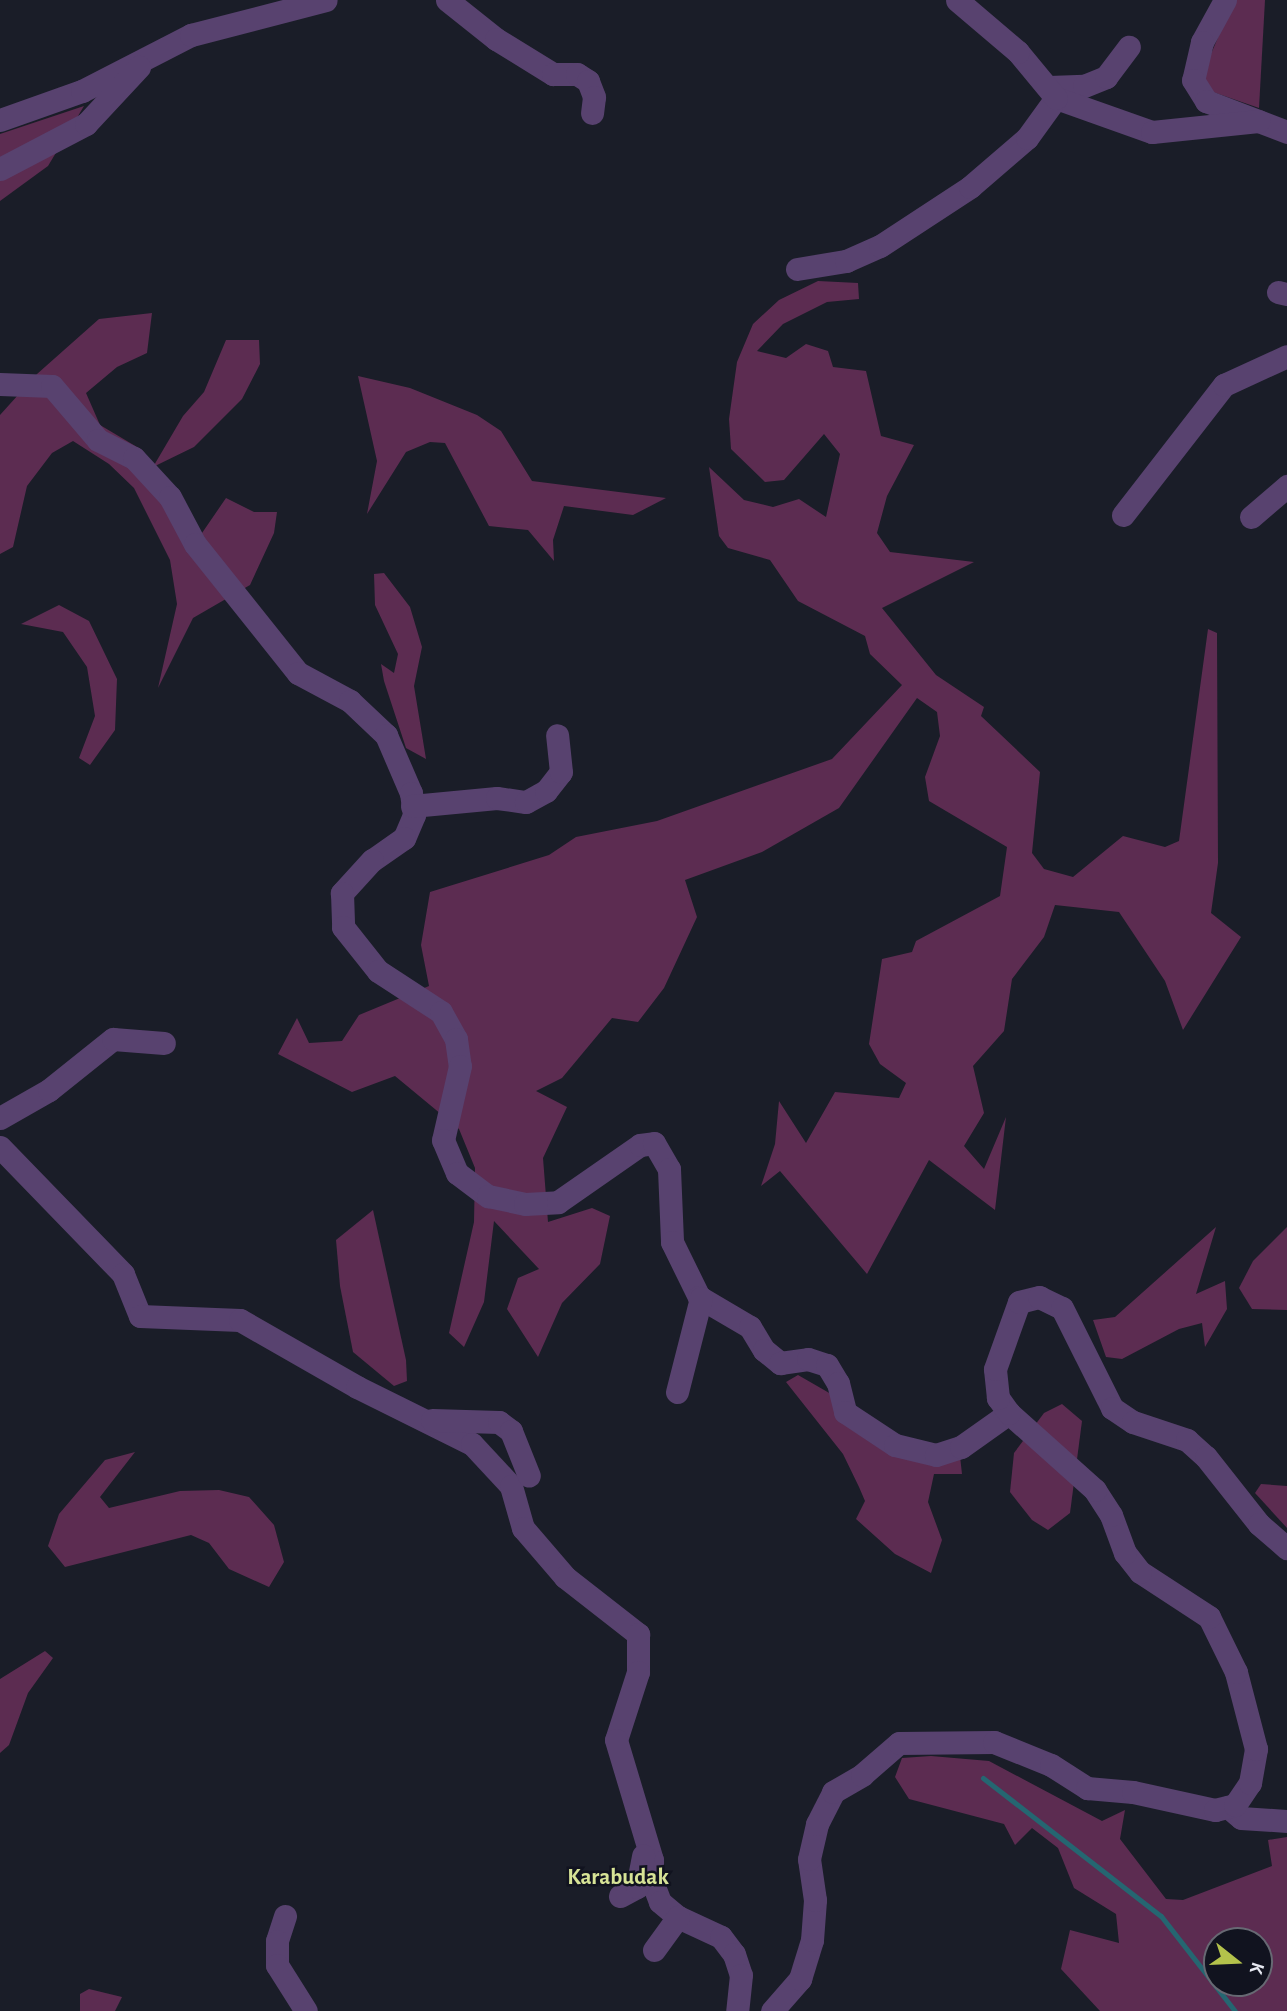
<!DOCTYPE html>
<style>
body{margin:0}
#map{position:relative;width:1287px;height:2011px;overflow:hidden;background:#1a1d28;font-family:"Alegreya Sans",sans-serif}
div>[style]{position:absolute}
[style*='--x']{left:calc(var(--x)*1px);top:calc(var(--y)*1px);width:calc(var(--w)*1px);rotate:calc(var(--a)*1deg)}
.green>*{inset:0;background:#5c2c51}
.stream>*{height:5px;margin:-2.5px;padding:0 2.5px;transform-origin:2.5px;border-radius:2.5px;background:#256671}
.minor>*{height:23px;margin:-11.5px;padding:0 11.5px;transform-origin:11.5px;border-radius:11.5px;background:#58426f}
span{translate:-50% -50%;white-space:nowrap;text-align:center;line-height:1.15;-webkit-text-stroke:5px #11131f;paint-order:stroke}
.quarter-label{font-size:23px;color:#d7e396;font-weight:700}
.north{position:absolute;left:1203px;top:1927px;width:70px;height:70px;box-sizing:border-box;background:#11131f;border:2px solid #676973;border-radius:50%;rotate:108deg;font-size:19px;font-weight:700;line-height:28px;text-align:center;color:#e7e9f2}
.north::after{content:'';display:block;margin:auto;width:24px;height:32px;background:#b4c24b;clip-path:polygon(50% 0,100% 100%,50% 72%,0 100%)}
</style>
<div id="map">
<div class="green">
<div style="clip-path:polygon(1234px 0,1265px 0,1259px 108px,1210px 91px,1202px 75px)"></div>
<div style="clip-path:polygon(84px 106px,48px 166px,0 201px,0 134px)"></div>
<div style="clip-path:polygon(818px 281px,858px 283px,859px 299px,827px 302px,783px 324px,757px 351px,786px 358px,806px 344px,828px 351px,833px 367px,866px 371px,881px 436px,914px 445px,887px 496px,877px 533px,890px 552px,974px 562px,882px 608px,936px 675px,984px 707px,981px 716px,1040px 772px,1032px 853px,1044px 869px,1073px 877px,1123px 836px,1165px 847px,1179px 841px,1208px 629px,1217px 633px,1218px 863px,1211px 913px,1241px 937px,1183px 1030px,1165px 981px,1119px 912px,1055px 905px,1044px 937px,1012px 979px,1004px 1031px,973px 1066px,984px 1113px,964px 1146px,984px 1169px,1006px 1117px,995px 1210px,929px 1160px,867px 1274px,780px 1171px,761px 1186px,775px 1144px,779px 1101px,806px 1143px,835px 1092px,899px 1098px,906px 1083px,880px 1064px,869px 1044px,882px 959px,912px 952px,916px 941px,1000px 896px,1007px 847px,929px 801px,925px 777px,940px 736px,937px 712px,917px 698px,839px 808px,762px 852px,685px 880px,697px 917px,664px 988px,638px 1022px,612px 1018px,562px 1078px,536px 1091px,567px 1107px,543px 1158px,548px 1222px,592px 1208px,610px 1216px,600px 1264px,562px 1303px,538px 1357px,507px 1309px,518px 1278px,539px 1269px,494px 1221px,484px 1302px,464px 1347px,449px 1333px,474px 1222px,475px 1168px,459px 1129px,395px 1076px,352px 1092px,278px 1054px,297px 1018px,309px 1043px,342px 1041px,359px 1015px,429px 986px,421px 945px,430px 892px,549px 855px,576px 837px,657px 821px,832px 759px,902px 685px,870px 654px,865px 636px,798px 601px,770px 560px,728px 548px,719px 536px,709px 467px,744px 500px,773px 507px,799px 499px,826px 517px,840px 454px,824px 434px,784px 480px,765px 482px,731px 449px,729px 419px,737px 362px,753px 324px,779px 300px)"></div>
<div style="clip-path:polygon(152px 313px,147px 353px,117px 367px,86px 393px,100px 425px,142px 450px,189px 552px,226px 498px,254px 512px,277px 512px,274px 533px,250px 585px,193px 618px,158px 688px,177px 604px,170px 560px,134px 488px,109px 464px,73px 441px,52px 453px,27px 486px,13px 547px,0 554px,0 415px,37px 374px,99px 319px)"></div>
<div style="clip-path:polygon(226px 340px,259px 340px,260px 364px,242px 399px,194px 447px,153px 467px,183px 416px,204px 392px)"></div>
<div style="clip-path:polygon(358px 376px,410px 388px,477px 415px,501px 431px,532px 481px,666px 498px,633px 515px,564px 506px,553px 540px,554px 561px,528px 530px,489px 526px,445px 443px,430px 442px,406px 452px,367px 514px,377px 461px)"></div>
<div style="clip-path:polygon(384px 573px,410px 607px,422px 647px,414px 686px,426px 759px,406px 748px,384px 681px,381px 664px,394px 673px,398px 654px,375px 605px,374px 574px)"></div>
<div style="clip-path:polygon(59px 605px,89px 621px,117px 679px,115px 730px,90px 765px,79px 758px,95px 716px,87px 667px,63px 632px,21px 624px)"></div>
<div style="clip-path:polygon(373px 1210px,406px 1360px,407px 1381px,394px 1386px,353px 1352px,340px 1286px,336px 1240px)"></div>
<div style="clip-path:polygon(1216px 1227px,1196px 1294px,1225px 1281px,1227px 1309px,1205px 1347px,1202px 1323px,1179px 1329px,1122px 1359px,1106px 1357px,1093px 1320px,1115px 1317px)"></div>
<div style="clip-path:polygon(1287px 1227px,1287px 1310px,1252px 1309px,1239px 1288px,1253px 1261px)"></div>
<div style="clip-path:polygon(798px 1375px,831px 1394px,838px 1420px,960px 1456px,962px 1474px,934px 1474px,928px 1502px,942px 1540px,931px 1573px,895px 1554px,856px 1519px,865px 1501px,859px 1487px,843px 1454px,786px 1382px)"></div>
<div style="clip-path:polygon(1062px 1404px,1082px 1421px,1070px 1513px,1048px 1530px,1032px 1520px,1010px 1492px,1014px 1453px,1044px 1413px)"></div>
<div style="clip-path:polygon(135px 1452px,100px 1497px,109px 1508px,180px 1491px,219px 1490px,249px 1497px,274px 1525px,284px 1562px,269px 1587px,229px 1569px,209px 1543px,191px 1535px,65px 1567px,48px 1546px,59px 1514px,105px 1460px)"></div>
<div style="clip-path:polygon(1261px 1484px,1287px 1486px,1287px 1528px,1255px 1493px)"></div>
<div style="clip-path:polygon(45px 1651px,53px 1658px,28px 1693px,9px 1745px,0 1753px,0 1679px)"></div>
<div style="clip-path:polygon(evenodd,931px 1756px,989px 1761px,1102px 1821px,1125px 1810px,1120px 1839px,1166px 1899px,1183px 1900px,1272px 1866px,1268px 1840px,1287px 1837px,1287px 2011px,1100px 2011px,1061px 1969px,1070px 1930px,1119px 1943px,1116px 1914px,1074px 1888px,1058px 1848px,1032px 1828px,1015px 1845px,1004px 1824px,909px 1799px,895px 1777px,902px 1758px,931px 1756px,1259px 1941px,1259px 1983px,1217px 1983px,1217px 1941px,1259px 1941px)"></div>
<div style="clip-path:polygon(89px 1989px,122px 1997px,115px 2011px,80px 2011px,80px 1994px)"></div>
</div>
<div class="stream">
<div style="--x:983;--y:1778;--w:225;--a:37.8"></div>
<div style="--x:1161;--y:1916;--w:120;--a:52.1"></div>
</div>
<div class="minor">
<div style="--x:447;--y:0;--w:63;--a:38.5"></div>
<div style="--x:496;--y:39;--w:67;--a:31.6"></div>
<div style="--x:553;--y:74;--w:24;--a:0"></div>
<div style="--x:577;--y:74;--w:13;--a:32"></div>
<div style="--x:588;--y:81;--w:17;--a:69"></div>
<div style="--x:594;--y:97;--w:16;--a:97"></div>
<div style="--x:1225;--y:0;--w:48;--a:118.7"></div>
<div style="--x:1202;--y:42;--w:39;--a:103"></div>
<div style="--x:1193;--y:80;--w:25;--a:58"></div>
<div style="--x:1206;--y:101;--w:87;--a:20.9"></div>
<div style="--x:1049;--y:87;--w:35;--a:-2"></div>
<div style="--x:1084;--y:86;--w:24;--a:-22"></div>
<div style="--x:1106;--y:77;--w:38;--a:-53"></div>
<div style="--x:1056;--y:98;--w:102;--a:19.5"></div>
<div style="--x:1152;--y:132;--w:107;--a:-5.9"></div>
<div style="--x:0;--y:120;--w:87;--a:-19.5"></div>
<div style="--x:82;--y:91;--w:123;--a:-27.2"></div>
<div style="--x:191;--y:35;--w:139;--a:-14.5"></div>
<div style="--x:0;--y:169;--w:97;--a:-27.6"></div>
<div style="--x:86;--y:124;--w:78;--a:-47.1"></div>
<div style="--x:797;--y:269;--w:50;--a:-9.3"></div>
<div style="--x:846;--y:261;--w:37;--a:-24"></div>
<div style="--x:880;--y:246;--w:108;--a:-33.2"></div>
<div style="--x:970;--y:187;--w:75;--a:-40.7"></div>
<div style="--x:1027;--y:138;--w:49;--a:-54.1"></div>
<div style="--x:1056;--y:98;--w:60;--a:-129.6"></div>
<div style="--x:1018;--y:52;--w:80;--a:-139.6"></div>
<div style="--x:1278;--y:292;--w:9;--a:13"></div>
<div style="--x:0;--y:384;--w:52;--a:2.2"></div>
<div style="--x:52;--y:386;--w:71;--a:49.6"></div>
<div style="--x:98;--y:440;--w:40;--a:26.6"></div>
<div style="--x:134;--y:458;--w:53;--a:47.3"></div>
<div style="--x:170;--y:497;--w:53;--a:62"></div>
<div style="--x:195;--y:544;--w:165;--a:51.4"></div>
<div style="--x:298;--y:673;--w:59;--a:28.3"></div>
<div style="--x:350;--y:701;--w:50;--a:43.4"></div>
<div style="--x:386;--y:735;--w:63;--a:66.7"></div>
<div style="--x:411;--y:793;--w:22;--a:82"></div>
<div style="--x:414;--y:815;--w:25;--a:113"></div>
<div style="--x:404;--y:838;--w:39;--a:145"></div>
<div style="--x:372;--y:860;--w:45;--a:132.3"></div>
<div style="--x:342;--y:893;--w:34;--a:88"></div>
<div style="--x:343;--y:927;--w:56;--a:51.5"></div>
<div style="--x:378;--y:971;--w:75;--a:33.1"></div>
<div style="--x:441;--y:1012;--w:31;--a:61"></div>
<div style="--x:456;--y:1039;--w:27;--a:82"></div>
<div style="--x:460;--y:1066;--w:76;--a:102.9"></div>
<div style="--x:443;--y:1140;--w:36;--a:67"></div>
<div style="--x:457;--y:1173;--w:39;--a:37"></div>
<div style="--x:488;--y:1196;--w:38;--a:12"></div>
<div style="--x:525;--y:1204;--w:33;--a:-3"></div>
<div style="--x:558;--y:1202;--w:100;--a:-34.8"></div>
<div style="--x:640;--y:1145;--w:14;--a:-8"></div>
<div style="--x:654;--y:1143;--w:30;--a:60"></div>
<div style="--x:669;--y:1169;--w:73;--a:87.6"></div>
<div style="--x:672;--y:1242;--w:61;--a:63.9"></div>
<div style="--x:699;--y:1297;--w:59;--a:30.5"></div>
<div style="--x:750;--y:1327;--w:27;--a:59"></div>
<div style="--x:764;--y:1350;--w:21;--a:39"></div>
<div style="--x:780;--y:1363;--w:28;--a:-8"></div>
<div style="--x:808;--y:1359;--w:20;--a:18"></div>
<div style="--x:827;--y:1365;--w:21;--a:59"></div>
<div style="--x:838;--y:1383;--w:30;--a:76"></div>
<div style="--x:845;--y:1412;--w:60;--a:33.4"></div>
<div style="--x:895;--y:1445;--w:42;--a:13.7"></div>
<div style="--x:936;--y:1455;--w:26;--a:-18"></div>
<div style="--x:961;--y:1447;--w:59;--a:-35.3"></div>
<div style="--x:1123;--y:515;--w:165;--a:-52.2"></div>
<div style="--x:1224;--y:385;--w:69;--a:-24.7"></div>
<div style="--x:1251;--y:517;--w:48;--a:-40.7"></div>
<div style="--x:412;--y:806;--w:85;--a:-5.4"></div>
<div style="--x:497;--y:798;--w:29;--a:8"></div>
<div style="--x:526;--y:802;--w:23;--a:-29"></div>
<div style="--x:546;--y:791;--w:24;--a:-52"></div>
<div style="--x:561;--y:772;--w:37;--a:-96"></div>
<div style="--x:0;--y:1118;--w:56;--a:-29.7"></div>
<div style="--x:49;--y:1090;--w:82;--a:-38.6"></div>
<div style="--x:113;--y:1039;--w:51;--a:4.5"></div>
<div style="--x:0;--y:1147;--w:177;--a:45.9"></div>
<div style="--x:123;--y:1274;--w:45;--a:68"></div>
<div style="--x:140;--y:1316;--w:100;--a:2.3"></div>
<div style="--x:240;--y:1320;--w:135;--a:29.8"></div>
<div style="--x:357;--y:1387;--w:128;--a:26.4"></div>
<div style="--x:472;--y:1444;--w:57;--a:47.1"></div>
<div style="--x:511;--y:1486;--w:44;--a:74.1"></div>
<div style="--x:523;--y:1528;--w:65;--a:49.4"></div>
<div style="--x:565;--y:1577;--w:93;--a:38"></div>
<div style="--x:638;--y:1634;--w:38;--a:90"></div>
<div style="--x:638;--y:1672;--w:71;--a:107.9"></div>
<div style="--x:616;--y:1740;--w:125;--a:73.3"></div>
<div style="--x:652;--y:1860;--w:21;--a:90"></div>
<div style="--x:652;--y:1881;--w:22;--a:69"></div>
<div style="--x:660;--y:1902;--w:23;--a:40"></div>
<div style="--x:678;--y:1917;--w:47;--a:24.9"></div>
<div style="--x:721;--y:1937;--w:21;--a:53"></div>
<div style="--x:734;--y:1954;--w:22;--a:72"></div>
<div style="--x:741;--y:1975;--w:36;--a:96"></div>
<div style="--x:677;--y:1392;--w:97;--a:-75.7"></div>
<div style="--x:432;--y:1420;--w:67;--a:1.7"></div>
<div style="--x:499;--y:1422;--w:15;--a:37"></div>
<div style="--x:511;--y:1431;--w:48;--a:68.2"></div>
<div style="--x:1228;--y:1807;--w:17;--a:40"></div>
<div style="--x:1241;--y:1818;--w:46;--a:3.7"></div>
<div style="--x:620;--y:1896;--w:19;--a:-28"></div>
<div style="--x:637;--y:1887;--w:32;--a:-79"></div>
<div style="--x:285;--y:1916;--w:26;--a:108"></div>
<div style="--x:277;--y:1941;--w:24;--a:90"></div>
<div style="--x:277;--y:1965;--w:54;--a:57.8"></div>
<div style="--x:654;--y:1950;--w:41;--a:-54"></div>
<div style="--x:772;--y:2011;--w:43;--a:-48.8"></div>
<div style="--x:800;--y:1979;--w:41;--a:-72.9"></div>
<div style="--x:812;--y:1940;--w:40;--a:-85.7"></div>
<div style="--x:815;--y:1900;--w:41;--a:-98.3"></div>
<div style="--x:809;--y:1859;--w:36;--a:-77"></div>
<div style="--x:817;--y:1824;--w:36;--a:-63"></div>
<div style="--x:833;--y:1792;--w:34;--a:-30"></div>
<div style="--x:862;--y:1775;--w:49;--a:-40.9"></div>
<div style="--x:899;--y:1743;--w:95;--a:-0.6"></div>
<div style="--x:994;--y:1742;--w:61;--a:22"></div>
<div style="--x:1051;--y:1765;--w:43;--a:32.6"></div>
<div style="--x:1087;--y:1788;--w:46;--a:5"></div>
<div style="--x:1133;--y:1792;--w:84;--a:12.4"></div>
<div style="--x:1215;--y:1810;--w:21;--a:-14"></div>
<div style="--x:1235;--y:1805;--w:27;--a:-56"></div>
<div style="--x:1250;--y:1783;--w:35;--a:-80"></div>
<div style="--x:1256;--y:1749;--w:80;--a:-104.6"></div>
<div style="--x:1236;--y:1672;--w:61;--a:-116.1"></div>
<div style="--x:1209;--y:1617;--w:82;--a:-146.9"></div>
<div style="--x:1140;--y:1572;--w:24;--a:-128"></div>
<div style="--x:1125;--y:1553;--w:40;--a:-110.2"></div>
<div style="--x:1111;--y:1515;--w:30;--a:-123"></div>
<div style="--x:1095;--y:1490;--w:115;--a:-138.2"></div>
<div style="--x:1009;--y:1413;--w:19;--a:-126"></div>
<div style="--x:998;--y:1398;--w:29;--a:-96"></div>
<div style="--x:995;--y:1369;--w:71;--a:-70.3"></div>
<div style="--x:1019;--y:1302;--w:21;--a:-14"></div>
<div style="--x:1039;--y:1297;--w:25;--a:26"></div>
<div style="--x:1062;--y:1308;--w:112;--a:63.4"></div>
<div style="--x:1112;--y:1408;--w:25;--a:34"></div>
<div style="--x:1133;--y:1422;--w:57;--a:18.4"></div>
<div style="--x:1187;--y:1440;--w:25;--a:42"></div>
<div style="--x:1206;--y:1457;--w:85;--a:51.7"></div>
<div style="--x:1259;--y:1524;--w:37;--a:41"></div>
</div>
<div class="quarter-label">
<span style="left:618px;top:1878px">Karabudak</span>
</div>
<div class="north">K</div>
</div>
